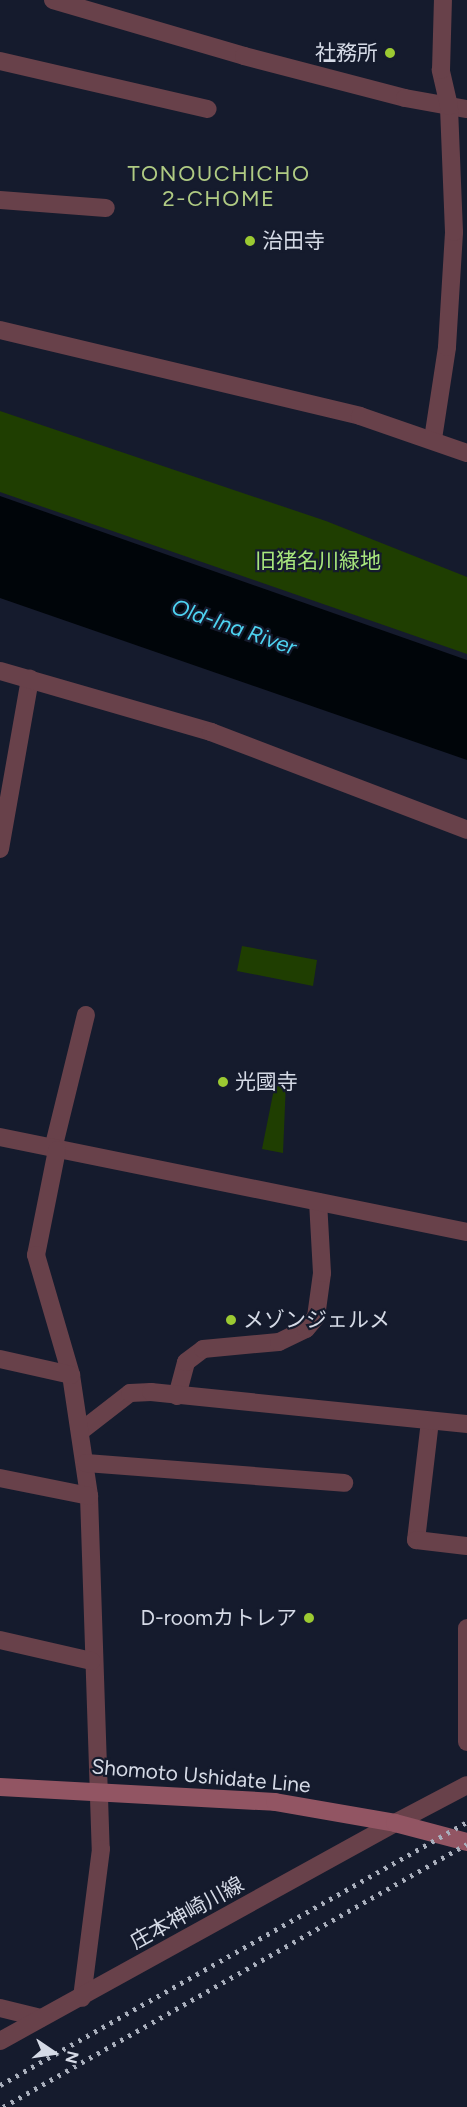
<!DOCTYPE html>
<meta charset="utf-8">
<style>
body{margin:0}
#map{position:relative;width:467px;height:2107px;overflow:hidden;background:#151b2d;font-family:Figtree,"Noto Sans JP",sans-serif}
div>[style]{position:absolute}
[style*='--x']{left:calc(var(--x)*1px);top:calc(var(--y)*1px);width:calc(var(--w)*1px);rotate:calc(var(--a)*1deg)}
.green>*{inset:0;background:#1f3e01}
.water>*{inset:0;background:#000509}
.service>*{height:18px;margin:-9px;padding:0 9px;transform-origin:9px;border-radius:9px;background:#68414a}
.minor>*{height:18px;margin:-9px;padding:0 9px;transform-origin:9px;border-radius:9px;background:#68414a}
.tertiary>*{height:18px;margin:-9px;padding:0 9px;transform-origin:9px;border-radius:9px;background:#68414a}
.secondary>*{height:18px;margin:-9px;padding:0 9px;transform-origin:9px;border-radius:9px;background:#925563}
.rail>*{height:4.5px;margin-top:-2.25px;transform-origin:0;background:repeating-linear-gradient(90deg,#a9afbc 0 3px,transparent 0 9px)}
.dots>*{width:16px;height:16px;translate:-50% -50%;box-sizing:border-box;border:3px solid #151b2d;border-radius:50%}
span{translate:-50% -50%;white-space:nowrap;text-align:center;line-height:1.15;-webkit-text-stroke:4.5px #151b2d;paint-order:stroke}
.poi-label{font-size:21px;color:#d5dae6}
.right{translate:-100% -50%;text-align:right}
.left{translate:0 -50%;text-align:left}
.park-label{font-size:21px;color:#a8e77d}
.street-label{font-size:21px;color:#d5dae6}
.neighbourhood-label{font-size:22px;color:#b0cb83;letter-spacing:1.5px}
.water-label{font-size:22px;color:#4ed3f1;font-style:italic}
.north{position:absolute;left:24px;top:2023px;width:60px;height:60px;-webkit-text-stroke:4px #151b2d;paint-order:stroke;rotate:103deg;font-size:16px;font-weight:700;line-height:24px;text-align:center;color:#d5dae6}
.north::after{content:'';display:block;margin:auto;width:21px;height:27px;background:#d5dae6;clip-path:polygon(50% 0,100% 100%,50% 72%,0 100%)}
</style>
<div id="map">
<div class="green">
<div style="clip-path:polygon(0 411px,326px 521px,467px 577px,467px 654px,0 492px)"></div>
<div style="clip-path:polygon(242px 946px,317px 960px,313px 986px,237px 971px)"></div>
<div style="clip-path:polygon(276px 1079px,286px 1082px,283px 1153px,262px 1149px)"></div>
</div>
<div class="water">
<div style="clip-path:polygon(0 496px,467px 660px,467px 760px,0 598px)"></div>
</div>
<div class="service">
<div style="--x:0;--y:849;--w:173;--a:-80"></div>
<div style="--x:53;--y:1149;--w:138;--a:-76.2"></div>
<div style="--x:177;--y:1396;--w:35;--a:-75"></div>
<div style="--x:186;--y:1362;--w:21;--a:-37"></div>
<div style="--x:203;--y:1349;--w:76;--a:-5.3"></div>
<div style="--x:279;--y:1342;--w:30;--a:-26"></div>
<div style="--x:306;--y:1329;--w:16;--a:-50"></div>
<div style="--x:316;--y:1317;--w:44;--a:-82.2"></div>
<div style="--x:322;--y:1273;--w:71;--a:-93.2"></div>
<div style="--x:430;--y:1421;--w:120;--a:96.7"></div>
<div style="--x:416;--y:1540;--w:51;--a:6.7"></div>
<div style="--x:81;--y:1431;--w:62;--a:-37.8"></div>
<div style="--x:130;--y:1393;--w:21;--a:-3"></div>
<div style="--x:151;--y:1392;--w:318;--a:5.8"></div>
<div style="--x:467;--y:1628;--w:114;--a:90"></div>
</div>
<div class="minor">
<div style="--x:53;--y:0;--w:199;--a:16.3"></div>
<div style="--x:244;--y:56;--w:166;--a:14.6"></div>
<div style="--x:405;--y:98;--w:63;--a:10.1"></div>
<div style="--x:0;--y:61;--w:213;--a:13"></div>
<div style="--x:0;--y:200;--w:106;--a:4.3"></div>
<div style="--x:433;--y:439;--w:93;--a:-81.3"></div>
<div style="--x:447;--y:347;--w:115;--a:-86.5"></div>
<div style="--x:454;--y:232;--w:126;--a:-92.3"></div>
<div style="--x:449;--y:106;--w:37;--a:-103"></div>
<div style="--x:441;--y:70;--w:70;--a:-88.4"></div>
<div style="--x:0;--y:671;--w:220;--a:16.1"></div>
<div style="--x:211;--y:732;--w:274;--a:20.9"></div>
<div style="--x:0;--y:1137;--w:477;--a:11.5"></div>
<div style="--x:57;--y:1150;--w:107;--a:101.3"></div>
<div style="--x:36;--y:1255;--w:125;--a:73.7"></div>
<div style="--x:71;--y:1375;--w:122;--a:81.5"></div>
<div style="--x:89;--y:1496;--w:353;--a:88.1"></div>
<div style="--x:101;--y:1849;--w:150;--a:97.3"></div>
<div style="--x:0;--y:1359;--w:73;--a:12.7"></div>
<div style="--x:86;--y:1463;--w:259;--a:4.4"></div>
<div style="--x:0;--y:1478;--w:91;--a:11.4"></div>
<div style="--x:0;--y:1640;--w:94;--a:12.9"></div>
<div style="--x:395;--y:1823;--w:81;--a:-27.8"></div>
<div style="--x:0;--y:2008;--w:42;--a:13.7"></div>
</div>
<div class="tertiary">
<div style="--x:0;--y:330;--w:370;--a:13.4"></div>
<div style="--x:360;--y:416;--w:113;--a:19.1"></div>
<div style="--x:0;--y:2041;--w:451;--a:-28.9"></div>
</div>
<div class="secondary">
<div style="--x:0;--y:1787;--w:275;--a:3.1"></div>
<div style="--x:275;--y:1802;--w:122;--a:9.9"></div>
<div style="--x:395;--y:1823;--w:74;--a:14.8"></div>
</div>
<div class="rail">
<div style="--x:0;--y:2085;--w:536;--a:-29.39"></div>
<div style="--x:3;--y:2107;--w:533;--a:-29.55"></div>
</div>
<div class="dots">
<div style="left:390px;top:53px;background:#9cca32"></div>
<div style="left:250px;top:241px;background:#9cca32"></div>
<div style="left:223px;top:1082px;background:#9cca32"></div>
<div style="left:231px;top:1320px;background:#9cca32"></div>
<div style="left:309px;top:1618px;background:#9cca32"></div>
</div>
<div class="poi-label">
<span class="right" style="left:378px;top:53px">社務所</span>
<span class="left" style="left:262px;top:241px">治田寺</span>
<span class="left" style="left:235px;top:1082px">光國寺</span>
<span class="left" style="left:243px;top:1320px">メゾンジェルメ</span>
<span class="right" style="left:297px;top:1618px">D-roomカトレア</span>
</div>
<div class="park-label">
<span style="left:318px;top:561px">旧猪名川緑地</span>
</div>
<div class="street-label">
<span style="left:201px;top:1776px;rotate:5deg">Shomoto Ushidate Line</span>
<span style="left:187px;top:1913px;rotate:-29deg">庄本神崎川線</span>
</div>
<div class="neighbourhood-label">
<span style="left:219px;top:186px">TONOUCHICHO<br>2-CHOME</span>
</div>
<div class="water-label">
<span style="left:234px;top:627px;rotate:19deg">Old-Ina River</span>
</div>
<div class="north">N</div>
</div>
